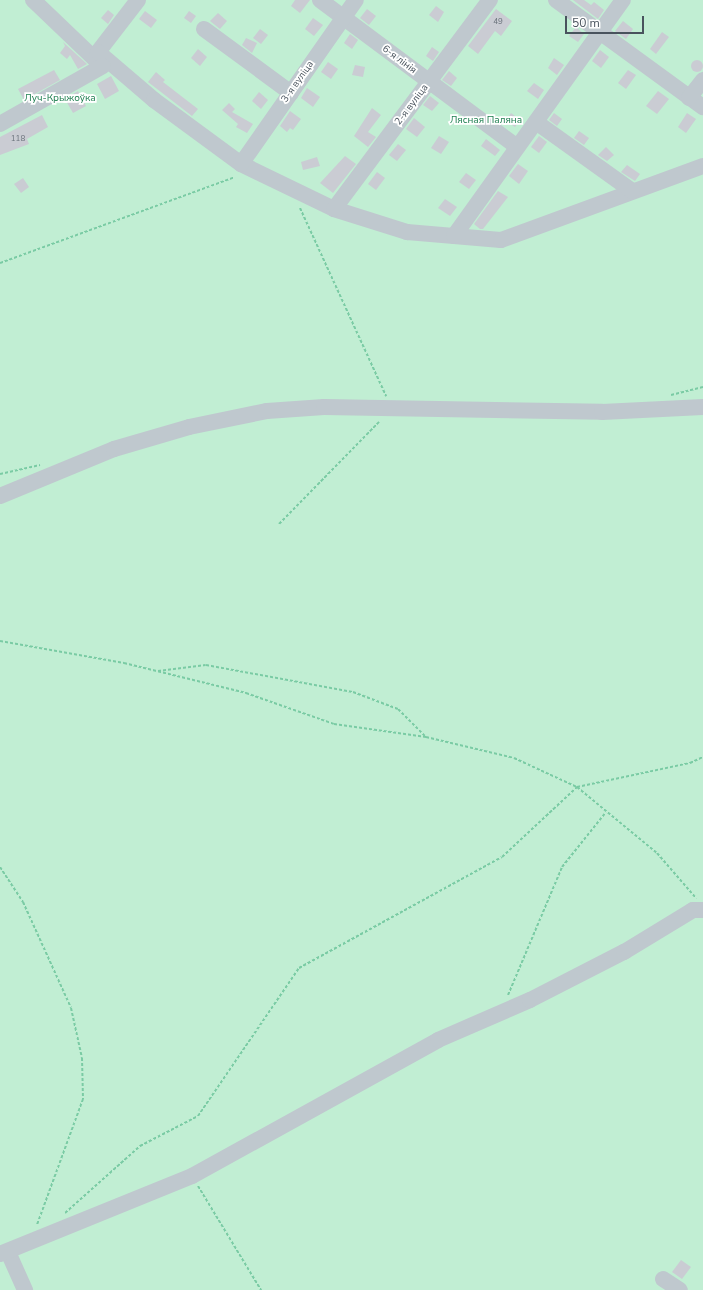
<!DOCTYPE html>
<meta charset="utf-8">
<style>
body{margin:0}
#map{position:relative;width:703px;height:1290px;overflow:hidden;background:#f3f0f0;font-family:"Nunito Sans",sans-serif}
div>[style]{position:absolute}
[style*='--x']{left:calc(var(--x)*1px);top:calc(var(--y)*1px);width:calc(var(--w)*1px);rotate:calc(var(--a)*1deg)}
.green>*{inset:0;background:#c1eed3}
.building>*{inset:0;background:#caccd3}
.round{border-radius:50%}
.path>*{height:2px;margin-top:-1px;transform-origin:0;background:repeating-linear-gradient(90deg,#7acba4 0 3px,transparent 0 5px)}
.minor>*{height:16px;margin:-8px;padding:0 8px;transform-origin:8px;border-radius:8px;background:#bfc8ce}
span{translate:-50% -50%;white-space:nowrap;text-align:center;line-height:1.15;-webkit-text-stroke:3.5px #fff;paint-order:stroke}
.number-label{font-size:8px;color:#69717a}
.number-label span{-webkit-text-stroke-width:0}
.street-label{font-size:10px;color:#49535d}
.park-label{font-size:10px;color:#1b7d4d}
.scale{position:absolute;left:565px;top:16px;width:79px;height:18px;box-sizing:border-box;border:2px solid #49535d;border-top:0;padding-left:5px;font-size:12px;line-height:14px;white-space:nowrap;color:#49535d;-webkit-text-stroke:3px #fff;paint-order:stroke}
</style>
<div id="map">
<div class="green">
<div style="clip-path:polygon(0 0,703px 0,703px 1290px,0 1290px)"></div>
</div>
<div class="building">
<div style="clip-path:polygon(295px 0,310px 0,300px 13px,291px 6px)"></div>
<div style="clip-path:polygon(573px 0,584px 0,591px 5px,594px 2px,604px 10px,598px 19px)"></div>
<div style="clip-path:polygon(436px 6px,444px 12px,438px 22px,429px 15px)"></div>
<div style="clip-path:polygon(367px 9px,376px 16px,369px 25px,360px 18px)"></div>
<div style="clip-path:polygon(496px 9px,512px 21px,501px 36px,495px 31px,478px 54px,468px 46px)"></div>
<div style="clip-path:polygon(108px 10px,114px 15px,108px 24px,101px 18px)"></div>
<div style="clip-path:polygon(145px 11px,157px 20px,151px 28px,139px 19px)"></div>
<div style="clip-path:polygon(189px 11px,196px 16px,191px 23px,184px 18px)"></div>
<div style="clip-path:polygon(218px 13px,227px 21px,220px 29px,210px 21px)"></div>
<div style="clip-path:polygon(313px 18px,323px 25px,314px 36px,305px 29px)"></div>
<div style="clip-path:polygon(623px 21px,633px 29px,626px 39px,615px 31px)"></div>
<div style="clip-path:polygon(576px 27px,584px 34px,578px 42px,569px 36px)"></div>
<div style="clip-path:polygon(260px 29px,268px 35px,261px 44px,253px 38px)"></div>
<div style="clip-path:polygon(662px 32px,669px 37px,656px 54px,650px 49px)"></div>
<div style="clip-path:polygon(350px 34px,358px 40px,352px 49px,344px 43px)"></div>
<div style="clip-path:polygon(246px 38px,257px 43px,252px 53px,242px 45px)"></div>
<div style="clip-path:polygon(63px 42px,87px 64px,78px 69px,70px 55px,67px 59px,60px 53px,65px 46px)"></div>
<div style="clip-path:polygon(432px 47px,439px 52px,433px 61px,426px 56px)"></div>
<div style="clip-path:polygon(198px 49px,207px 57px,200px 66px,191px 58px)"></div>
<div style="clip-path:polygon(600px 50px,609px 57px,601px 68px,592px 61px)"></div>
<div style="clip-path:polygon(554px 58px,564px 65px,557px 75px,548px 68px)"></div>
<div class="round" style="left:691px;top:60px;width:12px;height:12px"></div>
<div style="clip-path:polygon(328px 62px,338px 69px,331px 79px,321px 72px)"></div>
<div style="clip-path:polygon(355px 65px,365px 67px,363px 77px,352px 75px)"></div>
<div style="clip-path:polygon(54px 70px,60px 80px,24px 100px,18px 89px)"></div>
<div style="clip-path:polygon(628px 70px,636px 75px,626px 89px,618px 83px)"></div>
<div style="clip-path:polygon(449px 71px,457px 78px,451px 86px,442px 80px)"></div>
<div style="clip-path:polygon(156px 72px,165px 80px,163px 82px,198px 109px,192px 116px,148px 82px)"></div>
<div style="clip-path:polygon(111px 76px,119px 91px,105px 99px,97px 84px)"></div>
<div style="clip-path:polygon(534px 83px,544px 90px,538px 99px,527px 91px)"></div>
<div style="clip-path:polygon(307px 88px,320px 97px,313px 107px,301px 98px)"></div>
<div style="clip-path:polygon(78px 91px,86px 106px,73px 113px,65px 99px)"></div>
<div style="clip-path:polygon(658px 91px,669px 99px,657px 114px,646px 106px)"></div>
<div style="clip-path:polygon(259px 92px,268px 100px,261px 109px,252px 101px)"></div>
<div style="clip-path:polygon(430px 96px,439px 103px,432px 111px,423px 105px)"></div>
<div style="clip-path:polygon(229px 103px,235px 109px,232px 112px,253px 124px,247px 133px,236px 127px,238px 124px,222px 110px)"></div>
<div style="clip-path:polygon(372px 108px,381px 115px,368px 132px,376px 137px,368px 147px,354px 136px)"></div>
<div style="clip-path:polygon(290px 111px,301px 119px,293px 130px,290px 128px,287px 132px,280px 126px)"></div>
<div style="clip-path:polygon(511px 113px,520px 120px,515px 127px,506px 121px)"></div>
<div style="clip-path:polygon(554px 113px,562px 119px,557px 126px,549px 120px)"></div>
<div style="clip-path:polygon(687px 113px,696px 119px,686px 133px,678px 127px)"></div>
<div style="clip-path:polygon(42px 115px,48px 127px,27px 139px,29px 144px,0 155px,0 137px)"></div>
<div style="clip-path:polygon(414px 118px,425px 127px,417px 137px,406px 129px)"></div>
<div style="clip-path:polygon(579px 131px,589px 138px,584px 145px,574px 138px)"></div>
<div style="clip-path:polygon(439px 136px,449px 142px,441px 154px,431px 148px)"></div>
<div style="clip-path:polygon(539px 136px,547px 142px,539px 153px,531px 147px)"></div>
<div style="clip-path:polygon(486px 139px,500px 150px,495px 156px,481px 146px)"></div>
<div style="clip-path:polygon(398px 144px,406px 150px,397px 161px,389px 155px)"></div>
<div style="clip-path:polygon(606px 147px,614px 155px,607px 161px,598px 155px)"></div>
<div style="clip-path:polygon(345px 156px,356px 164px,333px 193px,320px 183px)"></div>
<div style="clip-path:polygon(317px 157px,320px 166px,303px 170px,301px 162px)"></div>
<div style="clip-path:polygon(518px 164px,528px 171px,519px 184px,509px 176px)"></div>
<div style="clip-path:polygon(627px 165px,640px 174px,635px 181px,621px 172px)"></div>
<div style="clip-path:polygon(377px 172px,385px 178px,376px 190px,368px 184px)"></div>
<div style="clip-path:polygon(466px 173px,476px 180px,469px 189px,459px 182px)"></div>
<div style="clip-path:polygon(23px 178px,29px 187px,21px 193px,14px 184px)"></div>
<div style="clip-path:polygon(498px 191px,508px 197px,483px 229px,480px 229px,474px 224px)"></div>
<div style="clip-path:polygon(445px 199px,457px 207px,450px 216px,438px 208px)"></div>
<div style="clip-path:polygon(681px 1260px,691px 1267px,682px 1279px,672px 1272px)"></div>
</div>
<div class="path">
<div style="--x:300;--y:208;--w:207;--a:65.4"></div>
<div style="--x:0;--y:263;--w:250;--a:-20.1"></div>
<div style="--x:671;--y:395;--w:33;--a:-14"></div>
<div style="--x:0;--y:474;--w:41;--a:-12.7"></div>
<div style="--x:279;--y:524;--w:143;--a:-45.6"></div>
<div style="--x:0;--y:641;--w:126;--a:10.1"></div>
<div style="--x:124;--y:663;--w:126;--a:13.8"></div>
<div style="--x:246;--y:693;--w:93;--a:19.4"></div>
<div style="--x:334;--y:724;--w:93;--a:8"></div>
<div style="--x:426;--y:737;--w:90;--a:13.4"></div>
<div style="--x:514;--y:758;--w:69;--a:24.7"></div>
<div style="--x:577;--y:787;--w:104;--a:39.5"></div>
<div style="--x:657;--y:853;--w:60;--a:49.1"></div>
<div style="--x:158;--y:671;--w:48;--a:-7.1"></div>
<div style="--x:206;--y:665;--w:149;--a:10.4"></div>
<div style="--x:353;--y:692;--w:48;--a:20.7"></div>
<div style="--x:398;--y:709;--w:38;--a:45"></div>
<div style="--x:0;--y:867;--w:42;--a:56.7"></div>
<div style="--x:23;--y:902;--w:116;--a:65.6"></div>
<div style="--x:71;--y:1008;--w:51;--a:77.6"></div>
<div style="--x:82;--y:1058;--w:41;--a:88.6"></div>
<div style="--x:83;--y:1099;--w:134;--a:110.1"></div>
<div style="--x:508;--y:995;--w:139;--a:-67.1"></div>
<div style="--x:562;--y:867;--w:70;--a:-51.3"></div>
<div style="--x:198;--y:1186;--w:122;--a:58.8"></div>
<div style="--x:65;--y:1213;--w:101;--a:-41.8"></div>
<div style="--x:140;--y:1146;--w:65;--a:-27.3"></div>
<div style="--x:198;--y:1116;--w:179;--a:-55.7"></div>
<div style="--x:299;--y:968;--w:231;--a:-28.7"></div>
<div style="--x:502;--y:857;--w:103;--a:-43"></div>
<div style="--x:577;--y:787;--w:116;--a:-12"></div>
<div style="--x:690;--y:763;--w:14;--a:-25"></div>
</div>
<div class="minor">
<div style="--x:33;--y:0;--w:94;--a:43.7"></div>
<div style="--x:138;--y:0;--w:66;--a:127.6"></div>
<div style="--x:98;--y:52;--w:74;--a:40.6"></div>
<div style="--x:154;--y:100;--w:108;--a:36.3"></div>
<div style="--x:241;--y:164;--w:103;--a:25.8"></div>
<div style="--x:334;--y:209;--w:77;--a:17.5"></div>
<div style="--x:407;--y:232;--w:94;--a:4.9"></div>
<div style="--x:501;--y:240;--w:215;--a:-20.1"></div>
<div style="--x:320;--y:0;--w:246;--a:36.7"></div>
<div style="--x:556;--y:0;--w:182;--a:36.1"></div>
<div style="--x:204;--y:29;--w:108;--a:36.3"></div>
<div style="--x:689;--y:98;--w:23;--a:-52"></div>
<div style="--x:536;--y:122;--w:118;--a:35.7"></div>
<div style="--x:0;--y:124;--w:118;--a:-29.4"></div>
<div style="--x:241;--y:164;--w:200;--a:-55"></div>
<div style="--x:334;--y:209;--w:261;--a:-53.3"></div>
<div style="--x:454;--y:236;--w:290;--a:-54.4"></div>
<div style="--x:0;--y:496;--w:123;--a:-22.4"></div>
<div style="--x:114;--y:449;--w:78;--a:-16.3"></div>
<div style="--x:189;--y:427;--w:80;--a:-11.6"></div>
<div style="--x:267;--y:411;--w:57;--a:-4"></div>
<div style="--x:324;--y:407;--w:278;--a:1"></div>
<div style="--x:602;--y:412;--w:101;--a:-2.8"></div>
<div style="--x:8;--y:1252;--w:42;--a:65.9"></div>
<div style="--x:0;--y:1254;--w:207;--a:-22.1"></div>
<div style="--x:192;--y:1176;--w:281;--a:-28.9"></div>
<div style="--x:438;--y:1040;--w:100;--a:-23.5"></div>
<div style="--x:530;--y:1000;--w:106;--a:-27.1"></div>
<div style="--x:624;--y:952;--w:81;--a:-31.3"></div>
<div style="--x:693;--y:910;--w:10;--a:0"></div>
<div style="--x:663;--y:1279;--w:20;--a:33"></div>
</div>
<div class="number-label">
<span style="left:498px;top:22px">49</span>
<span style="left:18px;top:139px">118</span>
</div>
<div class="street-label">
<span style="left:399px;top:60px;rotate:37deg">6-я лінія</span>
<span style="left:298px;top:82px;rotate:-55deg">3-я вуліца</span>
<span style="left:412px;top:105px;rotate:-53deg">2-я вуліца</span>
</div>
<div class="park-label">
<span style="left:60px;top:99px">Луч-Крыжоўка</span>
<span style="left:486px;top:121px">Лясная Паляна</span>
</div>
<div class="scale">50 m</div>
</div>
